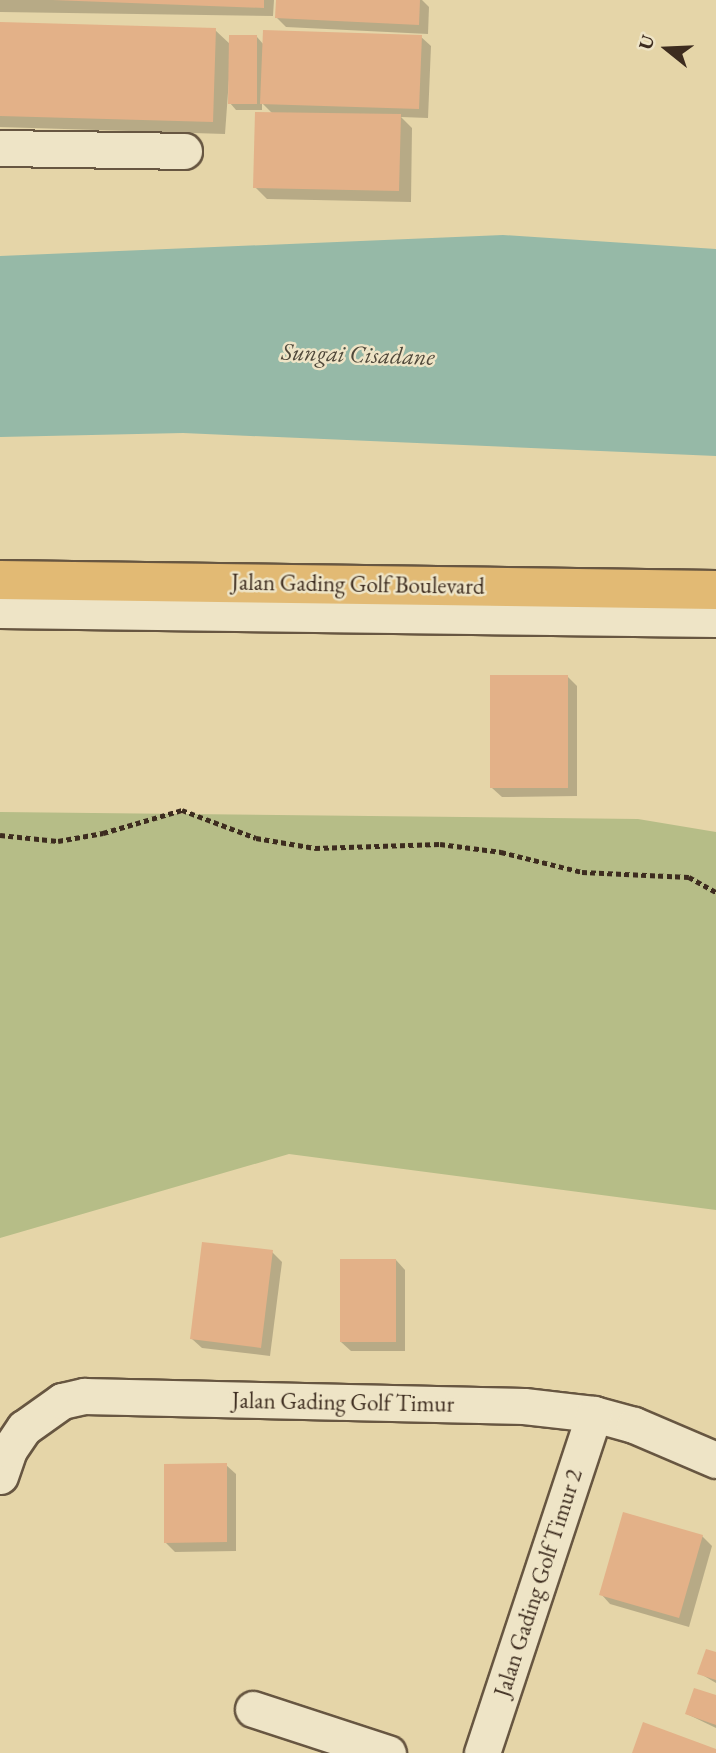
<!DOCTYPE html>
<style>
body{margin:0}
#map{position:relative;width:716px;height:1753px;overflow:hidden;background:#e5d5a8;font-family:"EB Garamond",serif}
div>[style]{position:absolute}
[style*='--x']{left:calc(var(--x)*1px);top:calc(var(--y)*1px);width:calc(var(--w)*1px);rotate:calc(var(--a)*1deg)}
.green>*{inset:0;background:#b6bd87}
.water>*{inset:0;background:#96b9a7}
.shadow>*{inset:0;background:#0003}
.building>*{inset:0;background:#e3b188}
.path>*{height:4.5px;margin-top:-2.25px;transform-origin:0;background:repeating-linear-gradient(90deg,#3d2c1f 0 5px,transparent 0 8.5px)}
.roads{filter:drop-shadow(2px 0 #675641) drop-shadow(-2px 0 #675641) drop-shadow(0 2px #675641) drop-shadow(0 -2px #675641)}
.minor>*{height:35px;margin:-17.5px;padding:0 17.5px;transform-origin:17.5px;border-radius:17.5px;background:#eee4c6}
.major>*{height:38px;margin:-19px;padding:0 19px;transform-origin:19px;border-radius:19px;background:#e2ba74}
span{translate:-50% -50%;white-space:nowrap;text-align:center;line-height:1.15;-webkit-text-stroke:5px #eee4c6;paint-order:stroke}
.street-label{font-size:23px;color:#3d2c1f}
.water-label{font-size:24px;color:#4f483a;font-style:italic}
.north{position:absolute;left:632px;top:14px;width:70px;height:70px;-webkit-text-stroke:5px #eee4c6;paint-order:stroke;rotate:288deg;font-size:19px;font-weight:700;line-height:28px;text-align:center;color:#3d2c1f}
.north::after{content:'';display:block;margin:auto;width:24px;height:32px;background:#3d2c1f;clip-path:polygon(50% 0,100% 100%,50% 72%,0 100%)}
</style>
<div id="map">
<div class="green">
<div style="clip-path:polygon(0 812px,638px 819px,716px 832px,716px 1210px,289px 1154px,0 1238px)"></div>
</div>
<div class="water">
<div style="clip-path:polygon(503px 235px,716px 249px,716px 456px,183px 433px,0 437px,0 256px)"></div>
</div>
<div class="shadow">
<div style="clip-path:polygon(0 0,274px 0,273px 16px,0 12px)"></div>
<div style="clip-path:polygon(278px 0,422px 0,429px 7px,428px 34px,286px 27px,277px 18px)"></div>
<div style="clip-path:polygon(0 24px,215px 30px,231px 45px,257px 37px,264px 45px,420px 36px,431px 46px,428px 118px,401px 117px,412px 128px,411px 202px,267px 199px,255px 187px,273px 114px,262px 103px,262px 110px,236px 110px,230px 103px,231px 51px,225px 134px,0 127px)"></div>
<div style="clip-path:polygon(567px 676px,577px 686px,577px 796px,502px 797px,492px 788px)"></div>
<div style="clip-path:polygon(272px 1252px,282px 1262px,270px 1356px,202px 1348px,192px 1339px)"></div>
<div style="clip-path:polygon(396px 1260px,405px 1270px,405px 1351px,351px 1351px,341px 1342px)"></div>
<div style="clip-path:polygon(226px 1465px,236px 1474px,236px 1551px,175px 1552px,165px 1542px)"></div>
<div style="clip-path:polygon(702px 1536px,712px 1546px,689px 1627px,610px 1604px,601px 1594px)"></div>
<div style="clip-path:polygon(716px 1654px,716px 1683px,699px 1673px)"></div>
<div style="clip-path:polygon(716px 1697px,716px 1728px,687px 1714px)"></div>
</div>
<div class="building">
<div style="clip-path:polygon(52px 0,264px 0,264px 8px)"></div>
<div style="clip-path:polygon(276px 0,420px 0,419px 25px,275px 18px)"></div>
<div style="clip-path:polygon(0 22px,216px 28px,213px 122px,0 116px)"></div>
<div style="clip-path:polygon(263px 30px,422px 35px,419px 109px,260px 104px)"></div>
<div style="clip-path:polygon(229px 35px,257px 35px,257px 104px,228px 104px)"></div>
<div style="clip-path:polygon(255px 112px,401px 114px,399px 191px,253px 188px)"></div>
<div style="clip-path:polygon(490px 675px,568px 675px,568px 788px,490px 788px)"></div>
<div style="clip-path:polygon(202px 1242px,273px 1250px,261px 1348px,190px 1339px)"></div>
<div style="clip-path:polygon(340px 1259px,396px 1259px,396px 1342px,340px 1342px)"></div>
<div style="clip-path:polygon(227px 1463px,227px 1542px,164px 1543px,164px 1464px)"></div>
<div style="clip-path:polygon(623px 1512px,703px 1535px,679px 1618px,599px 1595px)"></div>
<div style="clip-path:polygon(706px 1649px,716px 1652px,716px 1680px,697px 1674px)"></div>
<div style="clip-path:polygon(694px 1688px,716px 1695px,716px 1725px,685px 1714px)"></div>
<div style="clip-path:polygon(643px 1722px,716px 1749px,716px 1753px,632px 1753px)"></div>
</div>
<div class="path">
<div style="--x:0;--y:835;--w:58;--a:5.9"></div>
<div style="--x:58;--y:841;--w:46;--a:-10.1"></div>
<div style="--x:103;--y:833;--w:82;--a:-16.2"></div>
<div style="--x:182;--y:810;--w:79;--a:20.7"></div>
<div style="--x:256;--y:838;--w:60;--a:9.6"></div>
<div style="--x:315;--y:848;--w:125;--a:-1.8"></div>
<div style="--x:440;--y:844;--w:62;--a:7.5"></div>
<div style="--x:501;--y:852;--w:83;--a:13.9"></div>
<div style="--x:582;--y:872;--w:107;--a:2.7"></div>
<div style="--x:689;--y:877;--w:31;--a:29"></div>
</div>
<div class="roads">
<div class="minor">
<div style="--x:0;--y:148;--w:184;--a:0.9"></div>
<div style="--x:0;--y:610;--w:716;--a:0.72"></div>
<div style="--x:0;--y:1476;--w:28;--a:-71"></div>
<div style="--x:9;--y:1450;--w:27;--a:-56"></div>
<div style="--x:24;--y:1428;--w:47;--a:-35.4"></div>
<div style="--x:62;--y:1401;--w:23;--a:-13"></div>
<div style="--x:84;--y:1396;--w:440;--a:1.3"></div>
<div style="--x:524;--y:1406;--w:70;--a:6.5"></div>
<div style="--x:594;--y:1414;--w:41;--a:15.4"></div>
<div style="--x:634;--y:1425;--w:89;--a:23.1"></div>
<div style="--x:253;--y:1709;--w:142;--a:18.1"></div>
<div style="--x:482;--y:1753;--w:357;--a:-71.7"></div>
</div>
<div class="major">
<div style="--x:0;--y:580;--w:716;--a:0.8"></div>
</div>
</div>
<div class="street-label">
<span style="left:358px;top:584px;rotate:1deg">Jalan Gading Golf Boulevard</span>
<span style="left:343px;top:1402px;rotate:1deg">Jalan Gading Golf Timur</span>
<span style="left:538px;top:1583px;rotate:-72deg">Jalan Gading Golf Timur 2</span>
</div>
<div class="water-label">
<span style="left:358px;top:354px;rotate:2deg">Sungai Cisadane</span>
</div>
<div class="north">U</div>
</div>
